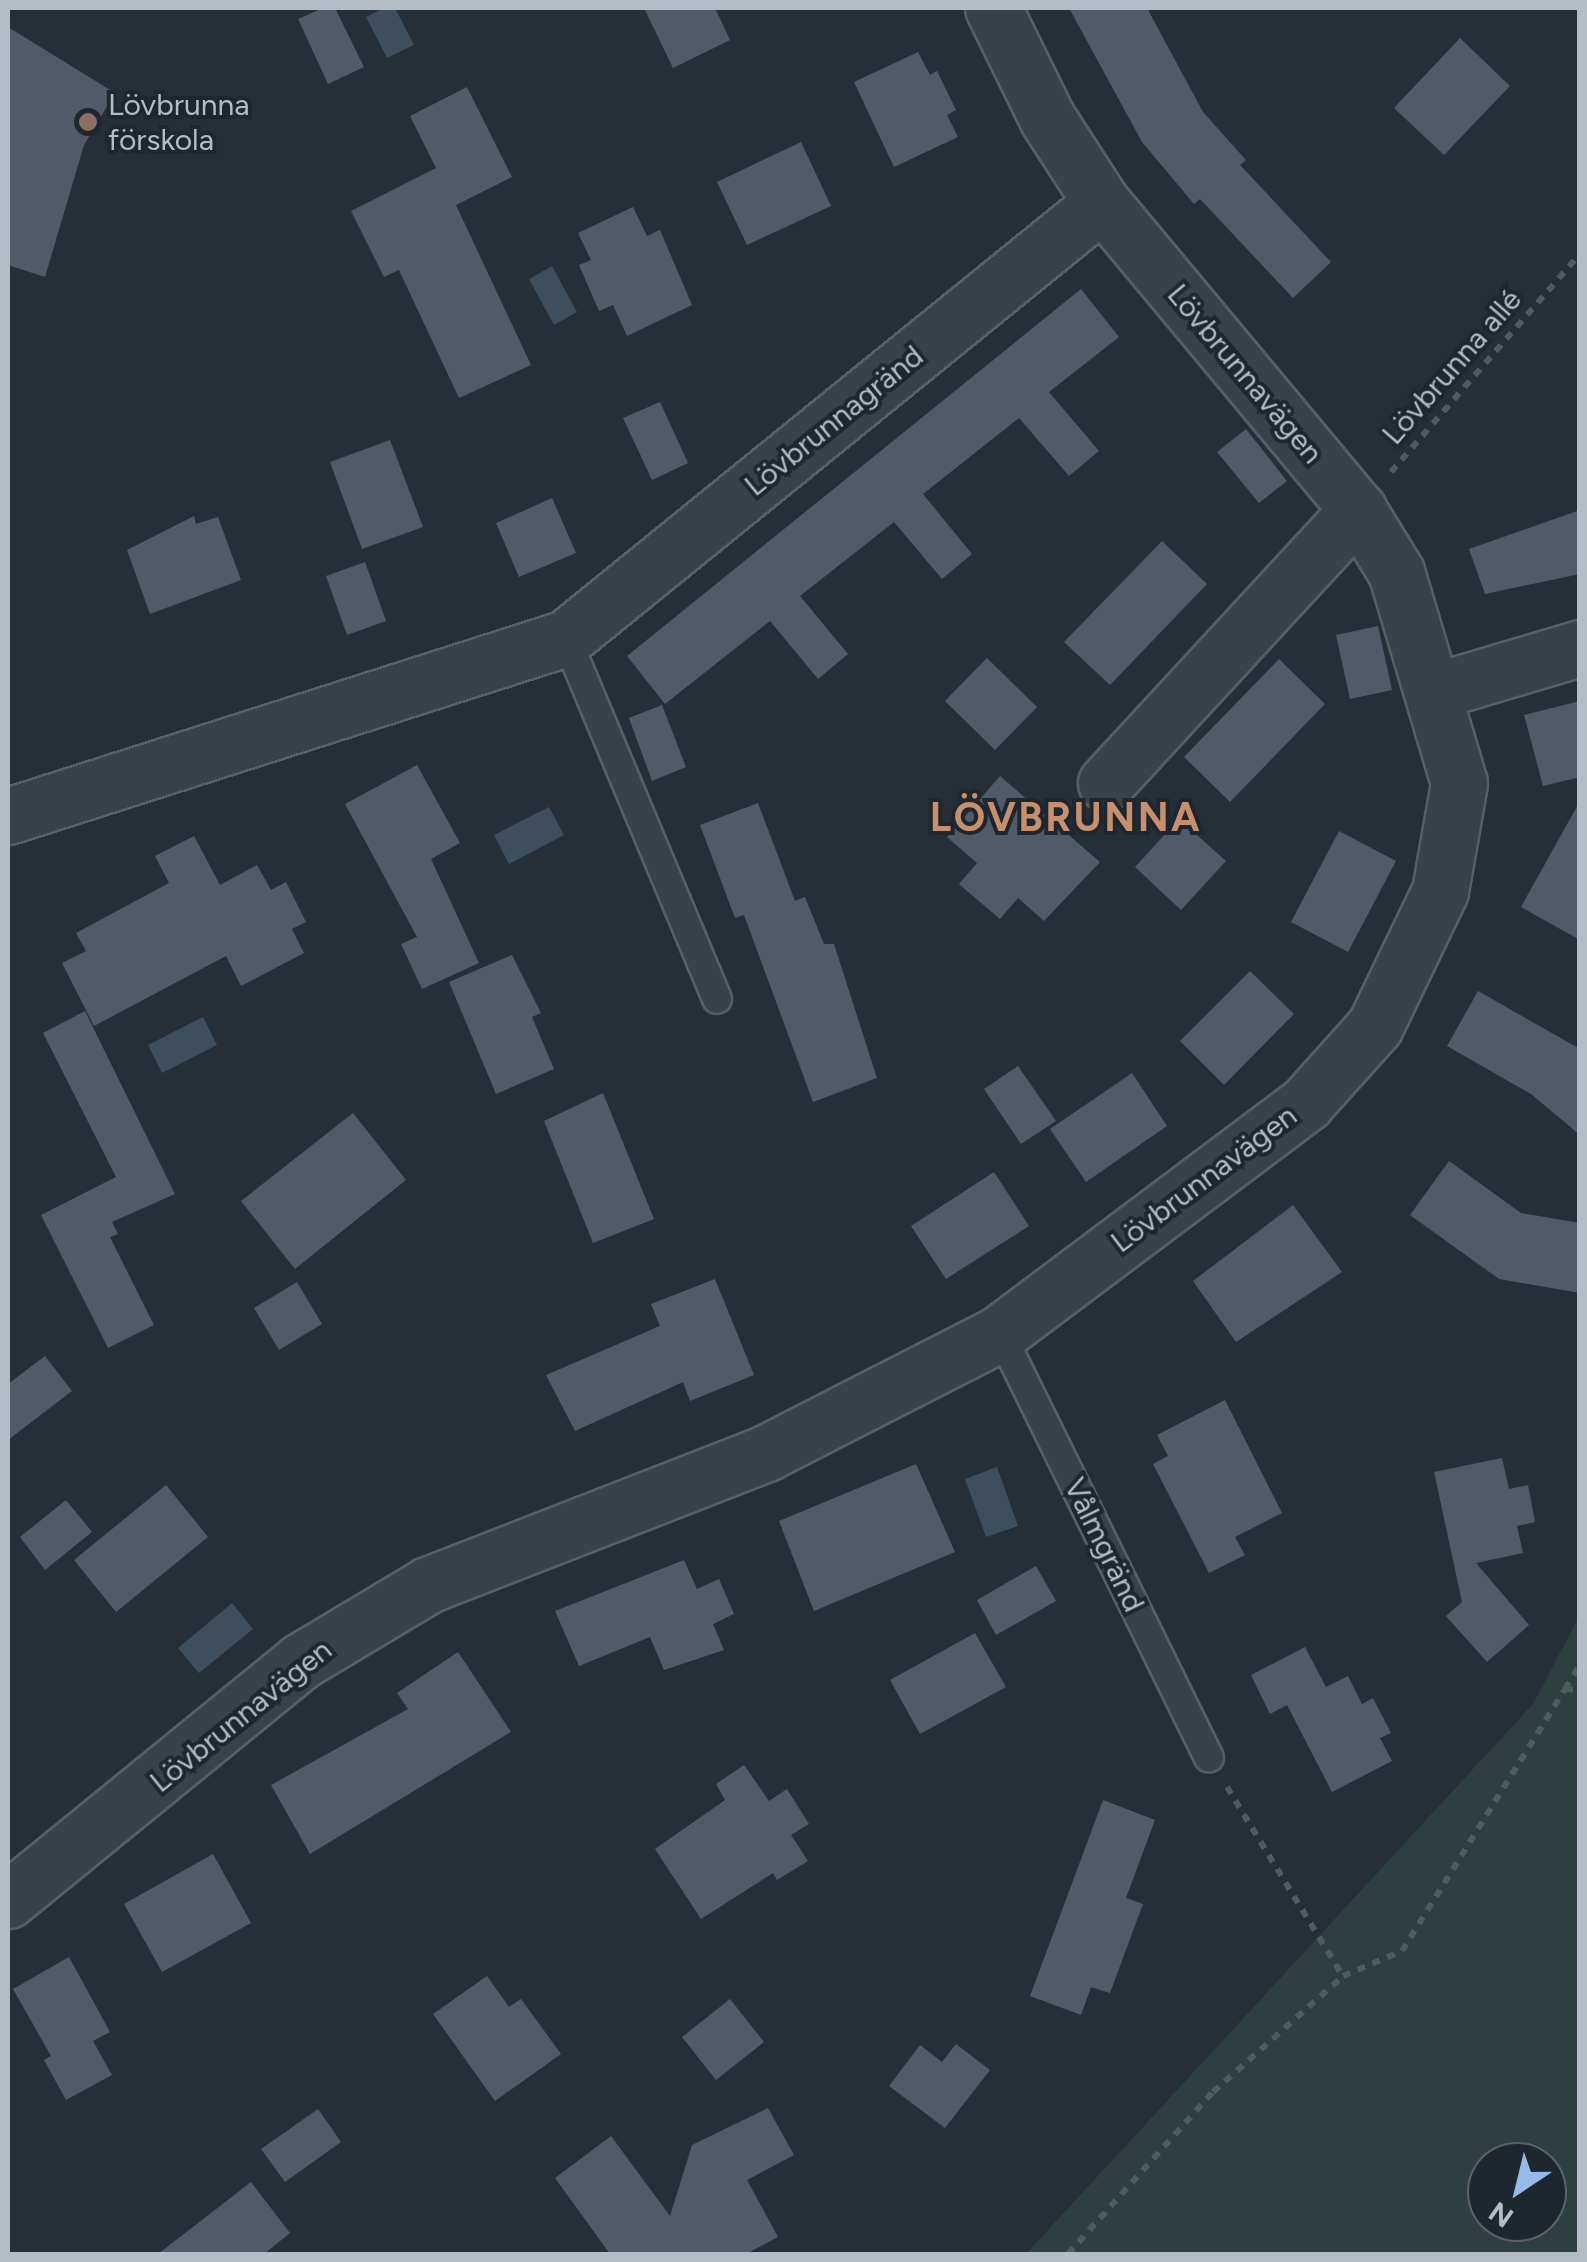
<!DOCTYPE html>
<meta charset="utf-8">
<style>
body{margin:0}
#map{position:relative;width:1587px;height:2262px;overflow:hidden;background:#262f38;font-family:Figtree,sans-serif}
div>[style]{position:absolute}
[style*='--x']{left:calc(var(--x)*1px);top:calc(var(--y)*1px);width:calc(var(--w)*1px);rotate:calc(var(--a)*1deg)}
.green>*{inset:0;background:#2d403f}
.water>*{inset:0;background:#3d4e5f}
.building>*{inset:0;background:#515b67}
.path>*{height:6px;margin-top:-3px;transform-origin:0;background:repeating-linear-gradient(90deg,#4c5d5e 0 8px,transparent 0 16px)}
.roads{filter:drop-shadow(2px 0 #575f67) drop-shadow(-2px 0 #575f67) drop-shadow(0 2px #575f67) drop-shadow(0 -2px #575f67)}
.lane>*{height:28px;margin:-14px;padding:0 14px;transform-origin:14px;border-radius:14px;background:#394149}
.street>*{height:55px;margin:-27.5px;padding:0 27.5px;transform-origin:27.5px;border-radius:27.5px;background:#394149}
.dots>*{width:28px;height:28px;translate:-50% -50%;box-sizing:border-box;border:5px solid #1e262e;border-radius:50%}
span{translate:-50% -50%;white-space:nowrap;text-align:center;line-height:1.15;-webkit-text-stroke:8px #1e262e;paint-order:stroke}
.poi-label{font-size:30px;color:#b4bcc5}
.left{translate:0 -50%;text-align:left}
.street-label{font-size:30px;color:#b4bcc5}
.district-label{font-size:40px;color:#c68f6e;font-weight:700;letter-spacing:2.5px}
.frame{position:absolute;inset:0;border:10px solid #b4bcc5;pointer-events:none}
.north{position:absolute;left:1467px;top:2142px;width:100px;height:100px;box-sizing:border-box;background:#1e262e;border:2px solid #5a626a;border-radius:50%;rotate:215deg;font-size:28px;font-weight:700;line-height:40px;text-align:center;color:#b4bcc5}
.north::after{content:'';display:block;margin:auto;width:35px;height:45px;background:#94bbea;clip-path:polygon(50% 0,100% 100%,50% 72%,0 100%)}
</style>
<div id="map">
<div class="green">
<div style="clip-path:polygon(evenodd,1579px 1617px,1579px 2254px,1026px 2254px,1533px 1704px,1579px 1617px,1487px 2162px,1547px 2162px,1547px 2222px,1487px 2222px,1487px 2162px)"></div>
</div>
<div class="water">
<div style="clip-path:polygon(384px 8px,395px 8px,414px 45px,387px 58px,366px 17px)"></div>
<div style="clip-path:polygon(552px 266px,577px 312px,554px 325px,529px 279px)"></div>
<div style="clip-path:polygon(549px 807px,564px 835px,509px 864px,494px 835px)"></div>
<div style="clip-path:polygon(203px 1017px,217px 1045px,162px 1073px,148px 1045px)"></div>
<div style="clip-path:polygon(997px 1467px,1018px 1526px,986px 1537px,965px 1479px)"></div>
<div style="clip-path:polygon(232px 1603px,253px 1629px,199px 1673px,178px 1648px)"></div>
</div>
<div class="building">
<div style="clip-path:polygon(323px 8px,335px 8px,364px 67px,328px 84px,298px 19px)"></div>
<div style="clip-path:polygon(644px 8px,715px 8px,730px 40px,673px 68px)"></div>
<div style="clip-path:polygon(1069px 8px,1147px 8px,1203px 112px,1246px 160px,1240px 165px,1331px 262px,1293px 298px,1200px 199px,1194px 204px,1142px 142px)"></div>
<div style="clip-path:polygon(8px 27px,115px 93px,84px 145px,45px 277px,8px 265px)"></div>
<div style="clip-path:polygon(1460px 38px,1510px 86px,1444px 155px,1394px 108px)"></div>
<div style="clip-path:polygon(918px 52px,930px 75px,937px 71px,956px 110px,947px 115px,958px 137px,894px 167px,854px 82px)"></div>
<div style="clip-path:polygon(467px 87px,512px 177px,456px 205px,531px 365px,459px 398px,399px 270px,384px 277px,351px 211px,436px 168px,410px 116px)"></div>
<div style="clip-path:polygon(801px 142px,831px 206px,747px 245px,717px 182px)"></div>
<div style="clip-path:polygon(633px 207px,647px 236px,660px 230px,692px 305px,627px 336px,613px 305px,599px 311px,579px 265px,591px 260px,578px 233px)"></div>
<div style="clip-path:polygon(1081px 289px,1119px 337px,1049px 392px,1099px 451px,1069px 476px,1019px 418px,923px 494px,972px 554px,942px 579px,894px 522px,800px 596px,848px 654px,818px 679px,770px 621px,665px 704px,627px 656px)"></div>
<div style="clip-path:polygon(660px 402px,688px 463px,652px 480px,623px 418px)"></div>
<div style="clip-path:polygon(1246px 429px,1287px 481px,1259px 503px,1217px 452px)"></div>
<div style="clip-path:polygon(390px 440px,423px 527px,362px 549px,330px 462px)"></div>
<div style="clip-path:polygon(552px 498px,576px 553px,519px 577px,496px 523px)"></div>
<div style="clip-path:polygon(1580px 510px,1580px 574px,1485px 594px,1469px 549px)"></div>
<div style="clip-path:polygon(194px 516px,196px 524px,218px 517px,241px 580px,150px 614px,127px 550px)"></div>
<div style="clip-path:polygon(1162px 541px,1207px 584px,1110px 685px,1064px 642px)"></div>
<div style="clip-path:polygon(365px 562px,386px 621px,347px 635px,326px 576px)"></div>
<div style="clip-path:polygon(1378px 626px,1392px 690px,1350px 699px,1336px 635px)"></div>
<div style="clip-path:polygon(987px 658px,1037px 707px,995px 750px,945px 701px)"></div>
<div style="clip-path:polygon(1279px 659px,1325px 704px,1230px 802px,1184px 757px)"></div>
<div style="clip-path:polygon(1580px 701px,1580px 777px,1543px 786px,1524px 715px)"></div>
<div style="clip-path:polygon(662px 705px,686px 767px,652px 781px,629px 718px)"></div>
<div style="clip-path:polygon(417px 765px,460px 843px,431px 859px,479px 963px,422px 989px,401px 944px,417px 937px,345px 804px)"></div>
<div style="clip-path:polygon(1000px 776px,1100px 862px,1044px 921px,1018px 898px,1000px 919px,959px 884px,977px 863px,947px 837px)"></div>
<div style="clip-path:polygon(1580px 801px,1580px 940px,1521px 907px)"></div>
<div style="clip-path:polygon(758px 803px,795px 901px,805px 897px,824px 944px,834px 944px,877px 1078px,813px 1102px,744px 915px,735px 918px,700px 825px)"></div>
<div style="clip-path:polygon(1179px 819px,1226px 861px,1181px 910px,1135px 867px)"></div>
<div style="clip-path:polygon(1339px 831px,1396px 861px,1348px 952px,1291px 922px)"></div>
<div style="clip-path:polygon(194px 836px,220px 885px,257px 865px,271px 890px,286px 882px,306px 922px,292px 929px,304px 953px,241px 986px,226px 956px,94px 1026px,62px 963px,86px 951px,76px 933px,169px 883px,155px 856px)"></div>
<div style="clip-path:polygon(512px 955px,541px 1013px,532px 1017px,554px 1069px,496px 1094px,449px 982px)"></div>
<div style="clip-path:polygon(1250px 971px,1294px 1014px,1224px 1085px,1180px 1041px)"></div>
<div style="clip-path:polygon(1478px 991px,1580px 1049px,1580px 1135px,1531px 1094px,1447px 1046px)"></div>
<div style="clip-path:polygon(85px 1011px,175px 1194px,112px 1222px,118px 1234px,110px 1237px,154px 1325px,108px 1348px,41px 1215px,116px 1177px,43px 1033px)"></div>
<div style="clip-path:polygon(1018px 1066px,1056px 1121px,1021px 1144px,984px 1089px)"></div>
<div style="clip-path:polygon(1132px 1073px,1167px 1126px,1086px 1182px,1050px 1129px)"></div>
<div style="clip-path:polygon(603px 1093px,654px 1219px,593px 1243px,544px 1121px)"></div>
<div style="clip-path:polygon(353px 1113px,406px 1180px,295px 1269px,241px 1201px)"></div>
<div style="clip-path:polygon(1449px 1161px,1521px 1213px,1580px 1223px,1580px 1293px,1499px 1279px,1410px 1215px)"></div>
<div style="clip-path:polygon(994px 1172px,1029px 1226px,946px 1279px,911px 1226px)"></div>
<div style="clip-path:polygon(1293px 1205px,1342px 1272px,1236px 1342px,1193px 1281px)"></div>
<div style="clip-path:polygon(715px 1279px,754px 1375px,690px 1401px,683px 1382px,575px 1431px,546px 1375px,660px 1326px,651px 1304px)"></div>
<div style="clip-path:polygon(297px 1282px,322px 1324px,279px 1350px,254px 1308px)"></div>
<div style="clip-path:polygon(45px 1356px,72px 1391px,8px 1440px,8px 1384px)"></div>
<div style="clip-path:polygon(1225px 1400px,1282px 1513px,1235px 1537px,1245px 1555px,1209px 1573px,1153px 1464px,1168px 1456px,1157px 1435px)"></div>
<div style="clip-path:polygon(1502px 1458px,1509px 1489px,1528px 1485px,1535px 1522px,1517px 1526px,1523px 1553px,1476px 1563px,1529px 1625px,1487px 1662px,1446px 1616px,1462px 1602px,1434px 1472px)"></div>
<div style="clip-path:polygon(916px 1464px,955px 1552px,814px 1611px,779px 1521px)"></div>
<div style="clip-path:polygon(166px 1485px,208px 1537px,116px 1612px,74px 1560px)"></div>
<div style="clip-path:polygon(66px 1500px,92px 1532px,45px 1570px,20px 1537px)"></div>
<div style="clip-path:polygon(684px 1560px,697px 1589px,719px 1579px,734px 1614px,713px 1624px,724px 1650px,664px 1670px,650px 1637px,579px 1666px,555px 1611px)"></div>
<div style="clip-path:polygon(1036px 1566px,1056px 1601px,996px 1635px,977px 1600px)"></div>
<div style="clip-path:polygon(975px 1633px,1006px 1687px,920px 1734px,890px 1680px)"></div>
<div style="clip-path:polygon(1305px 1647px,1326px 1687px,1348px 1676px,1362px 1704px,1373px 1698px,1391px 1733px,1380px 1738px,1392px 1761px,1332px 1792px,1287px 1705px,1270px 1714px,1251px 1675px)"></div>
<div style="clip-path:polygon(458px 1652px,511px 1732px,310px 1854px,271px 1785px,408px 1709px,397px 1693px)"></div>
<div style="clip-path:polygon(744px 1765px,769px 1801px,787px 1789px,809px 1824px,791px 1835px,808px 1861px,777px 1880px,773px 1873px,701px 1919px,655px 1849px,725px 1800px,716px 1784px)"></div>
<div style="clip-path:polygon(1103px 1800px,1155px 1820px,1126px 1898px,1143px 1904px,1110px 1993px,1091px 1987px,1081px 2015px,1030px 1996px)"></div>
<div style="clip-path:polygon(213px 1854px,251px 1923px,162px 1972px,124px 1904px)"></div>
<div style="clip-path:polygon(69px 1957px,110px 2032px,93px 2041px,112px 2075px,66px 2100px,44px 2060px,51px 2056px,13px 1989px)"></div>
<div style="clip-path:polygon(487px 1976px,509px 2007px,521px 1999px,561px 2054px,495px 2101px,433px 2014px)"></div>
<div style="clip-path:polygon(730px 1999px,764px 2042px,716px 2080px,682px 2037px)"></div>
<div style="clip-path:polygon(956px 2044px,990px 2070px,945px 2128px,889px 2086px,920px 2045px,942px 2062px)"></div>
<div style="clip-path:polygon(768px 2108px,794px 2155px,747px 2180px,778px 2237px,746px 2254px,610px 2254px,555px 2178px,611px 2136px,670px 2216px,692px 2145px)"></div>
<div style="clip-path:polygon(318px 2109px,341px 2142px,285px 2182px,261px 2149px)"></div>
<div style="clip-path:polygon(251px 2182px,290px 2233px,264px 2254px,158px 2254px)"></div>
</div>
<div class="path">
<div style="--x:1391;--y:472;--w:289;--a:-49.1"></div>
<div style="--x:1565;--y:1689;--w:28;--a:-58"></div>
<div style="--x:1227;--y:1787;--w:222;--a:58.5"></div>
<div style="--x:1343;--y:1976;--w:64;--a:-23"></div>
<div style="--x:1402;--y:1951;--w:309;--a:-58.1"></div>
<div style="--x:1565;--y:1689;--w:15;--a:4"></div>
<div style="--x:1068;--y:2254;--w:217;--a:-48.2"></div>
<div style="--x:1213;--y:2092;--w:174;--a:-41.7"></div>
</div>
<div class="roads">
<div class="lane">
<div style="--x:566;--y:638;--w:391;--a:67.3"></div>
<div style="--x:1000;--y:1333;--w:473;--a:63.8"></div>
</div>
<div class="street">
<div style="--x:1435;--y:691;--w:151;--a:-16.5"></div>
<div style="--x:1106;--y:783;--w:372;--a:-47.3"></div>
<div style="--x:8;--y:816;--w:586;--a:-17.69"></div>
<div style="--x:566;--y:638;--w:690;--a:-39.06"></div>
<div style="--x:8;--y:1900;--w:378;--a:-39.2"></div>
<div style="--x:301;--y:1661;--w:148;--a:-30.9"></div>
<div style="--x:428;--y:1585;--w:363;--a:-21.3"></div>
<div style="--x:766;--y:1453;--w:263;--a:-27.1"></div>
<div style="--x:1000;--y:1333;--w:383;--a:-36.9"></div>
<div style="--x:1306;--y:1103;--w:103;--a:-48.1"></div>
<div style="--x:1375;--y:1026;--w:150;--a:-64.3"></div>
<div style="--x:1440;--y:891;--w:110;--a:-80"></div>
<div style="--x:1459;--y:783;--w:220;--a:-106.6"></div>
<div style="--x:1396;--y:572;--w:73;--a:-121.5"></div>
<div style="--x:1358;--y:510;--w:400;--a:-129.8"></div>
<div style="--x:1102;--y:203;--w:101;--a:-122.9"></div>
<div style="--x:1047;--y:118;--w:123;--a:-116.1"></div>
</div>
</div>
<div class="dots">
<div style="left:88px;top:122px;background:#8d6e63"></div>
</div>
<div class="poi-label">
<span class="left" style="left:108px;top:122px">Lövbrunna<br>förskola</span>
</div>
<div class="street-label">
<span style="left:1452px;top:367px;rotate:-49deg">Lövbrunna allé</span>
<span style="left:1245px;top:374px;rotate:50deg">Lövbrunnavägen</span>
<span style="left:834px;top:421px;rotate:-39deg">Lövbrunnagränd</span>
<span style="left:1204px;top:1179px;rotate:-37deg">Lövbrunnavägen</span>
<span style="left:1104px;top:1545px;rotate:64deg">Vålmgränd</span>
<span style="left:241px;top:1716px;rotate:-39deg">Lövbrunnavägen</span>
</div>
<div class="district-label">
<span style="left:1066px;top:817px">LÖVBRUNNA</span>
</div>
<div class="frame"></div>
<div class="north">N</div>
</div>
